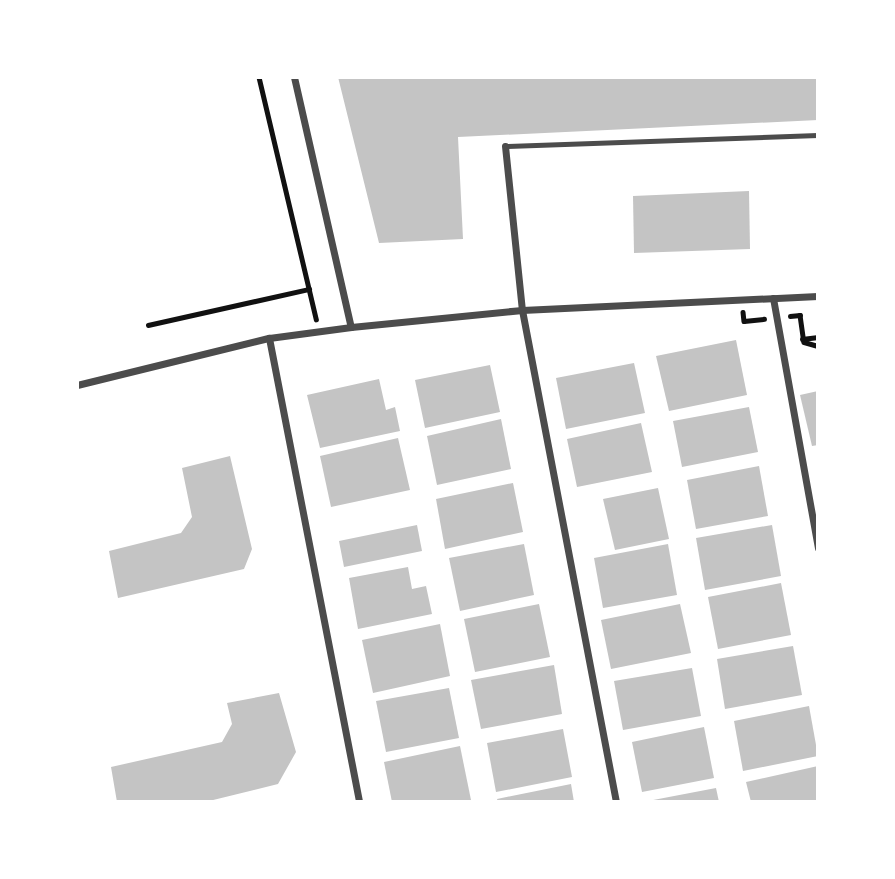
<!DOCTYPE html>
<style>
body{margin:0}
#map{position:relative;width:895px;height:879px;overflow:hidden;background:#fff;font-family:"Golos Text",sans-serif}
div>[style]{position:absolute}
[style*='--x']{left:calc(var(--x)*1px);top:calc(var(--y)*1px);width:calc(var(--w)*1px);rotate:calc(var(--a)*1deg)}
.building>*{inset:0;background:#c4c4c4}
.path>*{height:4.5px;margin:-2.25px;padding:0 2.25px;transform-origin:2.25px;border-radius:2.25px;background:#111}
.service>*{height:5px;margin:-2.5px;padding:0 2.5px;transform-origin:2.5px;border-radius:2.5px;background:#4c4c4c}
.minor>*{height:7px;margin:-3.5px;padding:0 3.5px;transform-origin:3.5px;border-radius:3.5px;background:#4c4c4c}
span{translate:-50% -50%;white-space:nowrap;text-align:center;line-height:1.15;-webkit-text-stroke:6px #fff;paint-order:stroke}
.frame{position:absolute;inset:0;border:79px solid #fff;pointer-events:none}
</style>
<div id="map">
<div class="building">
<div style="clip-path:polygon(338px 77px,818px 77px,818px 120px,458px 137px,463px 239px,379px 243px)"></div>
<div style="clip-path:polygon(749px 191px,750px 249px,634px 253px,633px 196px)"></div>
<div style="clip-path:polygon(736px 340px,747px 395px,669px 411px,656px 356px)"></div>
<div style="clip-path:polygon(634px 363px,645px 413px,566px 429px,556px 378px)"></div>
<div style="clip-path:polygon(490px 365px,500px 412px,425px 428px,415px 380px)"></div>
<div style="clip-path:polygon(379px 379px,386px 410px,395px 407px,400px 431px,320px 448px,307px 395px)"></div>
<div style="clip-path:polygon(818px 391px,818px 445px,812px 446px,800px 395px)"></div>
<div style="clip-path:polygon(749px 407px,758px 452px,682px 467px,673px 421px)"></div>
<div style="clip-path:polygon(501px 419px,511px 469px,437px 485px,427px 436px)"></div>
<div style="clip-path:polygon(641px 423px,652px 472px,577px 487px,567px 439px)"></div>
<div style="clip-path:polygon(398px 438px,410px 490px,331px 507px,320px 456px)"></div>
<div style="clip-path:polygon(230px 456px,252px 549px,244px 569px,118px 598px,109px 551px,181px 533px,192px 517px,182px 468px)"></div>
<div style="clip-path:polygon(759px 466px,768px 516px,696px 529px,687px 480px)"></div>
<div style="clip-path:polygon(513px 483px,523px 532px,445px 549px,436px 499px)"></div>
<div style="clip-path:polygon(658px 488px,669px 539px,615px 550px,603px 499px)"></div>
<div style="clip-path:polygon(417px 525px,422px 551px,344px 567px,339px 541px)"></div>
<div style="clip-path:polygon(772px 525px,781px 576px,705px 590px,696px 538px)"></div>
<div style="clip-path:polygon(524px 544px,534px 595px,460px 611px,449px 558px)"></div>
<div style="clip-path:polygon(668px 544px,677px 595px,603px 608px,594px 558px)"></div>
<div style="clip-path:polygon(408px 567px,412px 589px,426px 586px,432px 614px,358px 629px,349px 578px)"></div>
<div style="clip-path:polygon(781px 583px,791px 635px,718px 649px,708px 597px)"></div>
<div style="clip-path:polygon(539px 604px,550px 657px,475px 672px,464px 619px)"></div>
<div style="clip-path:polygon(680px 604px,691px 653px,611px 669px,601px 620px)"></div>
<div style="clip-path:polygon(440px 624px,450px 676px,373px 693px,362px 640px)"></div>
<div style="clip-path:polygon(793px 646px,802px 695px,725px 709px,717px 659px)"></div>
<div style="clip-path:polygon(554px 665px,562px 714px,481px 729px,471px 680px)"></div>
<div style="clip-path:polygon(692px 668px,701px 716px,623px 730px,614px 681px)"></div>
<div style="clip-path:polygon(449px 688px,459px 738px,386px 752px,376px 701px)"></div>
<div style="clip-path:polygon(279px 693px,296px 752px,278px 784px,205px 802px,117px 802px,111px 767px,222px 742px,232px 724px,227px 703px)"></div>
<div style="clip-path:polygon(809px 706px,818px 756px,743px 771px,734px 721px)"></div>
<div style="clip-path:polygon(704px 727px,714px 778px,642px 792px,632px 742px)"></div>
<div style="clip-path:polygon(563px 729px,572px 777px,496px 792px,487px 743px)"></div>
<div style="clip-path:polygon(460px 746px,471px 800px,392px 802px,384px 762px)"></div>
<div style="clip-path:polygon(818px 766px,818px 802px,751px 802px,746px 782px)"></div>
<div style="clip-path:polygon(571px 784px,574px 802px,498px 802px,497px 799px)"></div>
<div style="clip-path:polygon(716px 788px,719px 802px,648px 802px,648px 801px)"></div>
</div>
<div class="path">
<div style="--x:259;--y:77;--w:249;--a:76.7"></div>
<div style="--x:743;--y:312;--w:9;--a:84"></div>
<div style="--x:744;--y:321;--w:20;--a:-6"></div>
<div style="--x:790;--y:316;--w:10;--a:-6"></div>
<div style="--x:800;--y:315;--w:27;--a:82"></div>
<div style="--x:804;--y:342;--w:15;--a:16"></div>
<div style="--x:148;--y:325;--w:165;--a:-12.6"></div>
<div style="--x:802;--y:339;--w:16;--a:-7"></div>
</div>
<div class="service">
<div style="--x:505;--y:146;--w:313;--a:-2"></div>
</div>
<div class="minor">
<div style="--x:294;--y:77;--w:256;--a:77.2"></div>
<div style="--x:505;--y:146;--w:165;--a:84.1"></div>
<div style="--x:522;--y:310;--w:501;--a:79.18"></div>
<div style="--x:773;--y:298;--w:254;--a:79.8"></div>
<div style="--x:269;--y:338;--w:473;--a:79"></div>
<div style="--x:77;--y:385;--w:198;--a:-13.8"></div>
<div style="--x:269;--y:338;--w:83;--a:-7.6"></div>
<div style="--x:351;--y:327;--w:172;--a:-5.7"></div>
<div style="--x:522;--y:310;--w:296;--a:-2.7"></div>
</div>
<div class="frame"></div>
</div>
